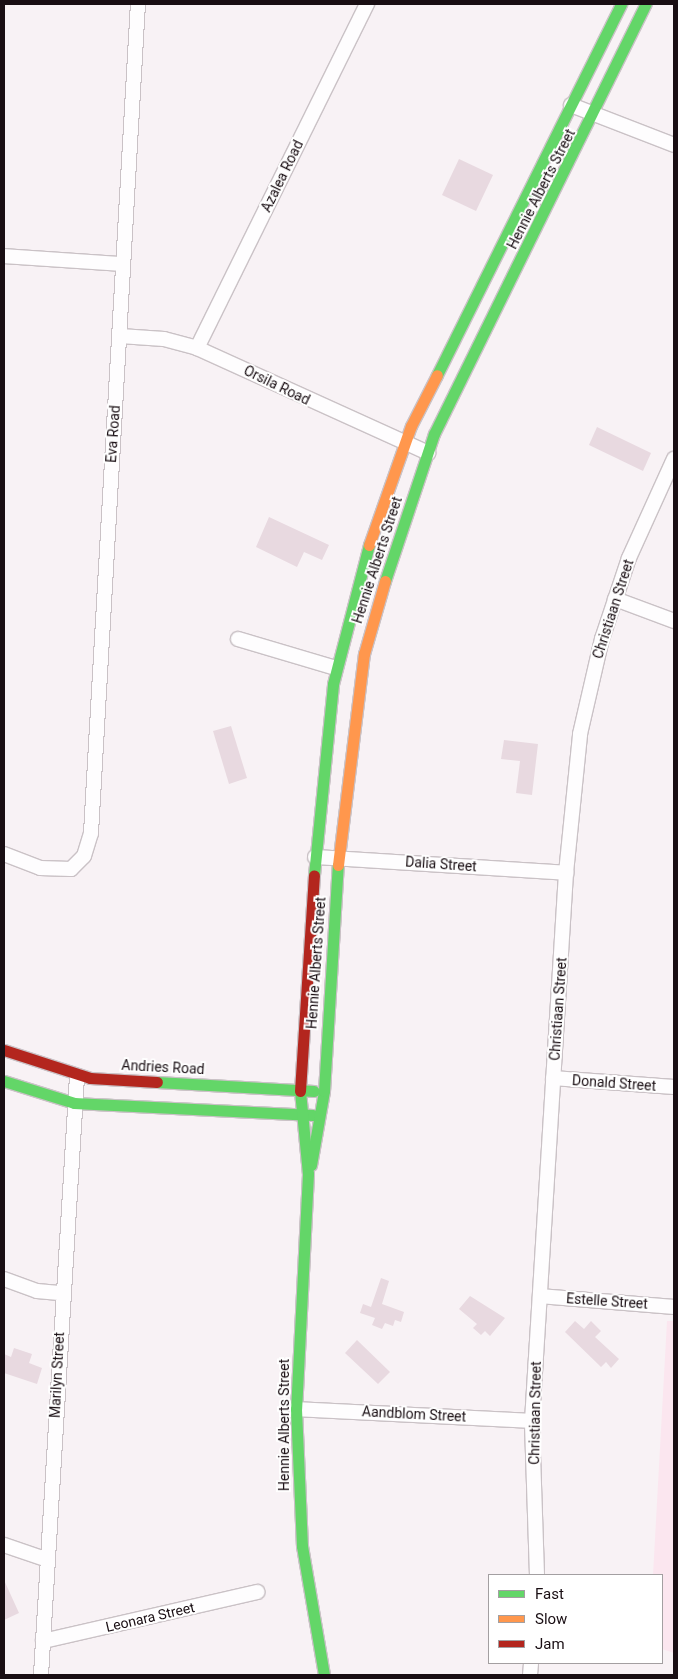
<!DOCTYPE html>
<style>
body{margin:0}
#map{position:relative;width:678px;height:1679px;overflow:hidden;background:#f8f2f5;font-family:Roboto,sans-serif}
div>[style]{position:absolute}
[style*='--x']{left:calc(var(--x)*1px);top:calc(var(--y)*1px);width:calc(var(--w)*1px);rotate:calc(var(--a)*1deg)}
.built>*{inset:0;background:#fbe6ef}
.building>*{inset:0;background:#e8d9e0}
.roads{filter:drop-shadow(1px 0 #cac2c6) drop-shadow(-1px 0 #cac2c6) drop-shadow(0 1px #cac2c6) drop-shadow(0 -1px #cac2c6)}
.street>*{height:14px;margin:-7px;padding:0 7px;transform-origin:7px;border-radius:7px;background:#fefdfe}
.fast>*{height:11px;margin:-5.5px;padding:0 5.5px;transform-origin:5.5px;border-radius:5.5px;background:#63d668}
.slow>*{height:11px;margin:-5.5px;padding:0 5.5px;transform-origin:5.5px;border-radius:5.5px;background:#ff974d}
.jam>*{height:11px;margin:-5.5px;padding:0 5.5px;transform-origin:5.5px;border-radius:5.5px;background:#b3261e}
span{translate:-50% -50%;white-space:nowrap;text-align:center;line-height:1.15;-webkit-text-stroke:4px #fff;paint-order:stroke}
.street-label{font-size:14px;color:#190e13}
.frame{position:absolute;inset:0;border:5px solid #190e13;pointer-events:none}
.legend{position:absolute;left:488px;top:1574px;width:175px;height:90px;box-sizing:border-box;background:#fff;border:1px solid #a39fa1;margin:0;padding:6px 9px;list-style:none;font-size:15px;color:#190e13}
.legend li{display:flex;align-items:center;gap:10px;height:25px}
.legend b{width:25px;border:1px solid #a39fa1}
</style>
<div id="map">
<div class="built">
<div style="clip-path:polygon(667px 1321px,674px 1321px,674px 1653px,662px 1649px,662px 1575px,653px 1575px)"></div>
</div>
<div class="building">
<div style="clip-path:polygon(459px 159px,493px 175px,476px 211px,442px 195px)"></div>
<div style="clip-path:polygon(597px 427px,651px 453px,643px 471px,589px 445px)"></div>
<div style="clip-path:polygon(269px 517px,329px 545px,322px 560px,304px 552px,297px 567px,256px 547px)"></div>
<div style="clip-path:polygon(231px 726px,247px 778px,229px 784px,213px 731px)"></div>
<div style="clip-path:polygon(504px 740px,538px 744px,532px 795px,516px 793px,520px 761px,501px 759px)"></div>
<div style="clip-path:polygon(381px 1278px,389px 1281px,382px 1304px,404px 1312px,401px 1322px,395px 1320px,393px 1326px,385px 1323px,382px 1329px,372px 1325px,375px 1318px,360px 1313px,363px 1304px,371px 1307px)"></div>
<div style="clip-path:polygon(470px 1296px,505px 1318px,490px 1336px,485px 1331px,481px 1335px,473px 1328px,477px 1324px,459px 1309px)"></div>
<div style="clip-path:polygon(575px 1321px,584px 1329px,591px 1321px,601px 1331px,595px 1337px,619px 1359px,611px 1368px,606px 1362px,601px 1367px,565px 1332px)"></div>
<div style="clip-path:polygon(357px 1340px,390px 1372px,378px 1384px,345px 1353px)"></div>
<div style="clip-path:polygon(14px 1348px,32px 1354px,29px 1363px,42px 1368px,37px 1384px,4px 1373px,4px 1354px,11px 1357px)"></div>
<div style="clip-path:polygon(4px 1580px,19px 1613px,4px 1620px)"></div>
</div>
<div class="roads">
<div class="street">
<div style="--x:571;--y:105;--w:110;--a:21.2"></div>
<div style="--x:4;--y:256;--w:116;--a:3.9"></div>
<div style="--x:120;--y:336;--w:44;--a:3.9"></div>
<div style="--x:164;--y:339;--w:34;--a:15"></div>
<div style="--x:197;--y:348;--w:254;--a:24.4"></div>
<div style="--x:197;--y:348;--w:384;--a:-63.7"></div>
<div style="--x:615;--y:599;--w:63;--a:20.4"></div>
<div style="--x:238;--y:639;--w:102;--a:16.5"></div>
<div style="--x:4;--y:854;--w:39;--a:21"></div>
<div style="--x:40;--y:868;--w:31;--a:2"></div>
<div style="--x:71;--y:869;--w:18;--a:-45"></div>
<div style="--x:84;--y:856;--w:24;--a:-73"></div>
<div style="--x:91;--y:833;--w:830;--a:-86.76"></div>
<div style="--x:315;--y:857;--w:252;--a:3.6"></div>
<div style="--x:553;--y:1078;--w:121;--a:4.3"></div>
<div style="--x:4;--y:1279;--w:35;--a:20"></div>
<div style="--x:37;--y:1291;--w:25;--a:5"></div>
<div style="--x:540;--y:1296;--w:134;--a:4.7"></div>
<div style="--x:296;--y:1409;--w:236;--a:2.9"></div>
<div style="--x:4;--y:1545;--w:43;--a:18.9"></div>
<div style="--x:537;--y:1575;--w:154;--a:-91.9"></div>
<div style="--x:532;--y:1421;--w:549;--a:-86.45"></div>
<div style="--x:566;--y:873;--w:140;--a:-84.2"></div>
<div style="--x:580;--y:734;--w:98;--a:-77"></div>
<div style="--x:602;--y:639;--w:85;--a:-71.6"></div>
<div style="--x:629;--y:558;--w:109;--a:-65.6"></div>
<div style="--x:43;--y:1641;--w:220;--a:-12.9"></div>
<div style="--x:41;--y:1675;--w:600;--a:-86.56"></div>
<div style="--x:530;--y:1675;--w:12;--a:-85"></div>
</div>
<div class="fast">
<div style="--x:437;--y:375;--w:414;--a:-63.6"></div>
<div style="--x:385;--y:581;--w:155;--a:-71.6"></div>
<div style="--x:434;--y:434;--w:479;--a:-63.8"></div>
<div style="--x:314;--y:875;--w:192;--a:-84.3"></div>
<div style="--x:333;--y:684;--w:144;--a:-75.5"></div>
<div style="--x:4;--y:1081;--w:73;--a:17.4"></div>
<div style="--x:74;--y:1103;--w:239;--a:2.9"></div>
<div style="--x:157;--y:1082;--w:157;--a:3.3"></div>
<div style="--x:300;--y:1091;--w:83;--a:84.5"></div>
<div style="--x:308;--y:1174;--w:235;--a:92.9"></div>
<div style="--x:296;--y:1409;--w:137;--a:87.5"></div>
<div style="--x:302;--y:1546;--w:131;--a:80.3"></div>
<div style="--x:311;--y:1165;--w:75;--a:-80"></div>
<div style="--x:324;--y:1091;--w:226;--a:-86.5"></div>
</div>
<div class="slow">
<div style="--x:369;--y:545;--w:126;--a:-70.6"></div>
<div style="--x:411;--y:426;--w:57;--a:-63"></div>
<div style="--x:338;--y:865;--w:213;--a:-83"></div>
<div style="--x:364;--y:654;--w:76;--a:-74"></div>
</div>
<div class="jam">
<div style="--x:4;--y:1050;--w:90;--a:18"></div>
<div style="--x:90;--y:1078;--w:67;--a:3.4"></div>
<div style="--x:300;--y:1091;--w:216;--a:-86.3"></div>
</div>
</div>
<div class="street-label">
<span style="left:282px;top:176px;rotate:-64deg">Azalea Road</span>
<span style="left:541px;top:189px;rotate:-63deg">Hennie Alberts Street</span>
<span style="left:277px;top:385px;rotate:26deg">Orsila Road</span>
<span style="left:113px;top:434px;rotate:-86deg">Eva Road</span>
<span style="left:377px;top:560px;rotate:-72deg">Hennie Alberts Street</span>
<span style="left:613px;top:609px;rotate:-72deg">Christiaan Street</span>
<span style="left:441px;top:864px;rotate:4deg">Dalia Street</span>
<span style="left:316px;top:963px;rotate:-86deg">Hennie Alberts Street</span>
<span style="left:558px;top:1009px;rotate:-86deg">Christiaan Street</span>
<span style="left:163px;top:1067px;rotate:3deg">Andries Road</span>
<span style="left:614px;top:1083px;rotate:4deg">Donald Street</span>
<span style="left:607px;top:1301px;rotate:4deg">Estelle Street</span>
<span style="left:57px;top:1375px;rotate:-87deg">Marilyn Street</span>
<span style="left:535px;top:1413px;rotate:-89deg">Christiaan Street</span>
<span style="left:414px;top:1414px;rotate:3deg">Aandblom Street</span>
<span style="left:284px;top:1425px;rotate:-90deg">Hennie Alberts Street</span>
<span style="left:150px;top:1617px;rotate:-13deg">Leonara Street</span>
</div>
<div class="frame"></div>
<ul class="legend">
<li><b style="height:6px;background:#63d668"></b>Fast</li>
<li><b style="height:6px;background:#ff974d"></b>Slow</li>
<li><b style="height:6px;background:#b3261e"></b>Jam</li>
</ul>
</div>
